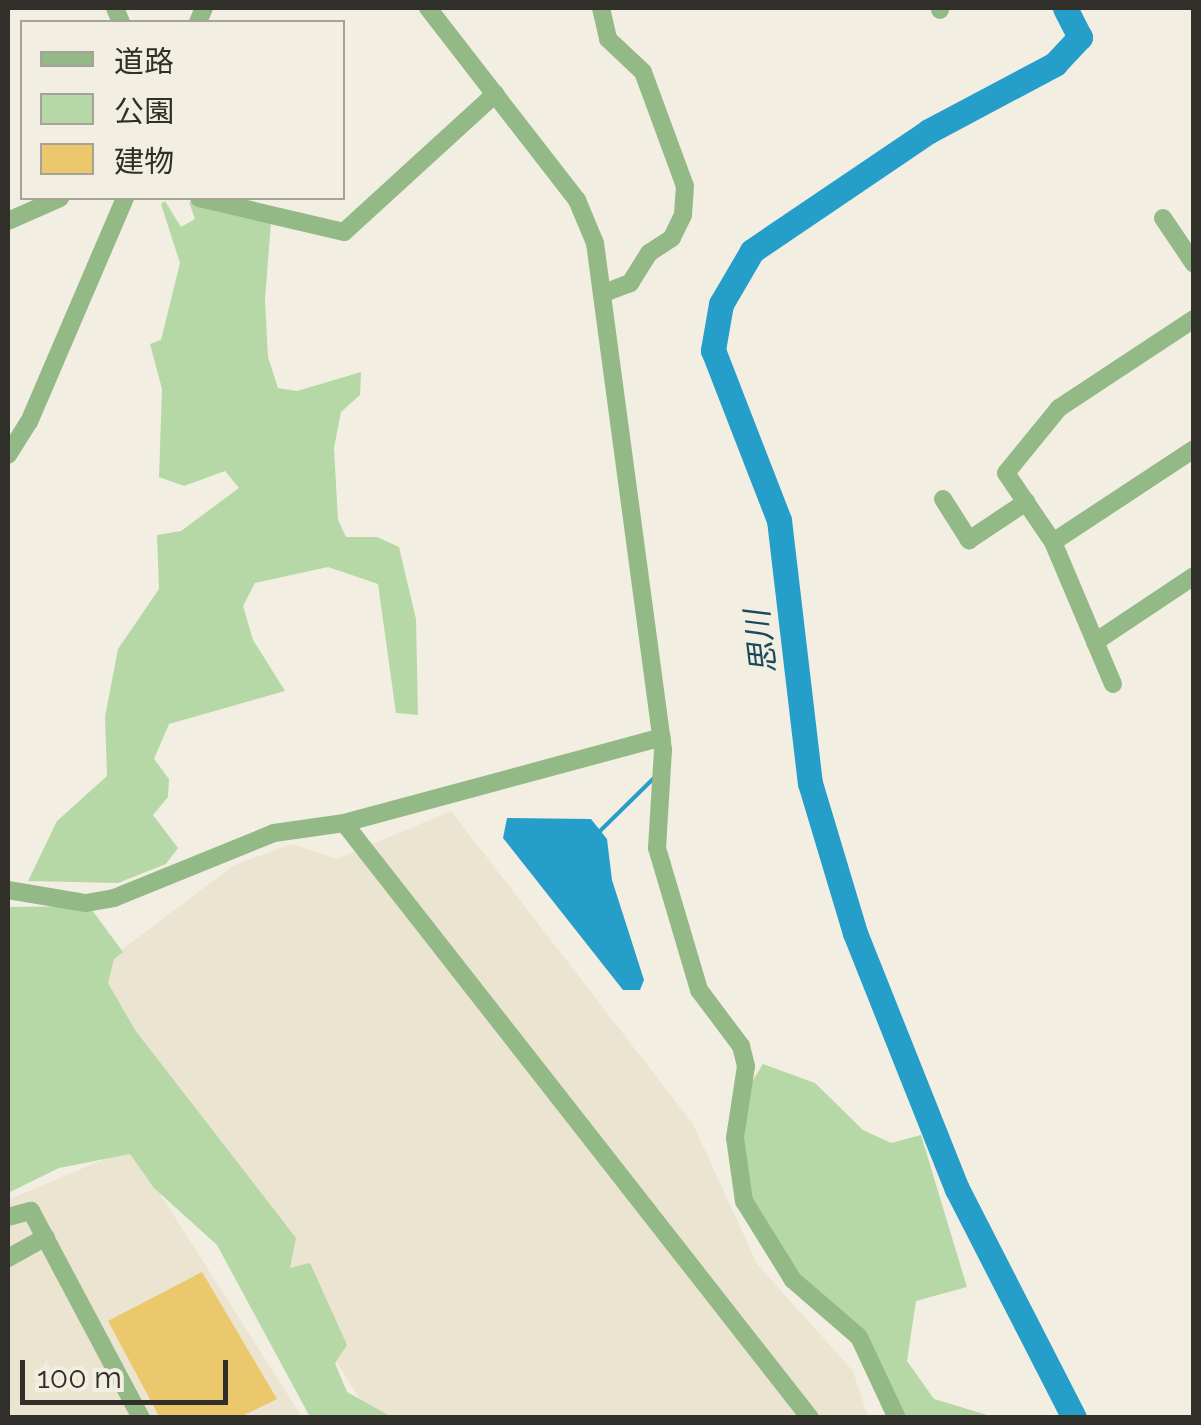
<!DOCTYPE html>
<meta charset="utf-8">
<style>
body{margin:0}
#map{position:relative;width:1201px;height:1425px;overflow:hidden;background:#f3eee2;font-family:Raleway,"Noto Sans JP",sans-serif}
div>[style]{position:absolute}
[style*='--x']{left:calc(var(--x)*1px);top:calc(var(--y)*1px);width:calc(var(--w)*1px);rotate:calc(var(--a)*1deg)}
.built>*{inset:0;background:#ebe4d0}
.green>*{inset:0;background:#b6d8a7}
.water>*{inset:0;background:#259eca}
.stream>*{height:4px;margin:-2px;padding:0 2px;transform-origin:2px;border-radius:2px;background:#259eca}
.river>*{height:25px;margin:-12.5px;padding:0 12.5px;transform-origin:12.5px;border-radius:12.5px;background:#259eca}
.building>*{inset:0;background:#ebc86b}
.minor>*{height:18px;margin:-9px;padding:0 9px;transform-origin:9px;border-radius:9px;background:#93b987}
span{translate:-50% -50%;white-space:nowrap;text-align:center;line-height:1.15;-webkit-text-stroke:8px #f3eee2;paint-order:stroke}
.water-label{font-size:32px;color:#1a495c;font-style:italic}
.frame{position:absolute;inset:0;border:10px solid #312f2a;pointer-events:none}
.legend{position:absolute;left:20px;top:20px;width:325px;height:180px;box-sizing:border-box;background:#f3eee2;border:2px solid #a5a298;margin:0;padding:12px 18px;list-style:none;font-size:30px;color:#312f2a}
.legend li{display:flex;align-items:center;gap:20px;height:50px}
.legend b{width:50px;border:2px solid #a5a298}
.scale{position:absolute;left:20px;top:1360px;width:208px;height:45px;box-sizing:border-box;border:5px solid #312f2a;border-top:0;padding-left:12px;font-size:30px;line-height:35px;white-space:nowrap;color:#312f2a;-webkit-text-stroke:8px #f3eee2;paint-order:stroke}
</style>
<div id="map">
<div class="built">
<div style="clip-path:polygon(451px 811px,693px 1124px,757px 1264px,853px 1371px,868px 1417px,371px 1417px,103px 989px,112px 957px,234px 865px,292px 844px,337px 859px)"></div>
<div style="clip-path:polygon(131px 1148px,302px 1417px,8px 1418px,8px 1200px)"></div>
</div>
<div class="green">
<div style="clip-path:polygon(165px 201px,181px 227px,195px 219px,189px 202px,271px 222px,265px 300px,268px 357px,278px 388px,297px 391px,361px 372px,360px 395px,341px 412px,334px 448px,338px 520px,346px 537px,377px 537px,399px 547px,416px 619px,418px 715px,396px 713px,378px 584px,328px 567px,255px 583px,243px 606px,253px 640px,285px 691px,169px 724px,154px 759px,169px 779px,168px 797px,153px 815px,178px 848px,166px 864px,118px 883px,28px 881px,57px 821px,107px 776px,105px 717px,118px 649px,159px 589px,157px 535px,181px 531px,239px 488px,225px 471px,184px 486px,159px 477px,162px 389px,150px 344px,161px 340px,180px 263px,161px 204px)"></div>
<div style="clip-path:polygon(89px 906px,123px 952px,114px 959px,108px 983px,135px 1030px,296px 1238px,290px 1268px,310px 1263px,347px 1345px,335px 1363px,347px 1392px,392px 1417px,310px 1417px,217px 1245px,154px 1188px,130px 1154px,59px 1168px,8px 1193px,8px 907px)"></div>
<div style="clip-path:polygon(763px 1064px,815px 1083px,863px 1130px,891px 1143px,921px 1135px,967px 1287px,916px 1301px,907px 1361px,934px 1399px,994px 1417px,904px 1417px,877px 1360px,794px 1273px,750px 1207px,742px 1156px,750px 1085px)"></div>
</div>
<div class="water">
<div style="clip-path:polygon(507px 818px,591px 819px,607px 839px,612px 880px,644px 980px,640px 990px,623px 990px,503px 838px)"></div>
</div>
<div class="stream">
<div style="--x:600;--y:831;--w:76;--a:-44.5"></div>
</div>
<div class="river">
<div style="--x:1065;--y:8;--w:33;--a:63"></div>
<div style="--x:1080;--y:37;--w:37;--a:133"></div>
<div style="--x:1055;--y:64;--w:143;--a:152"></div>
<div style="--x:929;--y:131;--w:214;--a:145.9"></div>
<div style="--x:752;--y:251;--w:61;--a:120.3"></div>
<div style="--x:721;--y:304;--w:47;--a:99.9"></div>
<div style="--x:713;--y:350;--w:182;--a:68.8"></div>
<div style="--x:779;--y:520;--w:265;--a:83.3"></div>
<div style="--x:810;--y:783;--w:157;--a:73.3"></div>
<div style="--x:855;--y:933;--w:276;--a:68.3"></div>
<div style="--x:957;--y:1189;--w:257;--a:62.9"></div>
</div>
<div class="building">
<div style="clip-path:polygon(202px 1272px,277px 1399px,238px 1418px,160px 1418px,108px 1321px)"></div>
</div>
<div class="minor">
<div style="--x:115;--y:8;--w:15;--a:67"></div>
<div style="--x:428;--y:8;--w:243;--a:52.2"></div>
<div style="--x:577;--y:200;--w:47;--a:67.3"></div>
<div style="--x:595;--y:243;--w:512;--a:82.36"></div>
<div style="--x:663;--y:750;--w:98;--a:93.5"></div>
<div style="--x:657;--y:848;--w:148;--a:73.5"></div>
<div style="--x:699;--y:990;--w:70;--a:53.1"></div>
<div style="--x:741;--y:1046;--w:21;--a:76"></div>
<div style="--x:746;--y:1066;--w:73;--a:98.7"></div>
<div style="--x:735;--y:1138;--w:64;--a:81.9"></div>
<div style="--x:744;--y:1201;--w:93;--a:58.2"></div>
<div style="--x:793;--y:1280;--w:87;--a:40.8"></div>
<div style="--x:859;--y:1337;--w:89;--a:64.9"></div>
<div style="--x:601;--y:8;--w:32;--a:77"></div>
<div style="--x:608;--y:39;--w:48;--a:43.3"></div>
<div style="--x:643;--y:72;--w:121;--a:69.8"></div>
<div style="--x:685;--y:186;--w:29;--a:94"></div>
<div style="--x:683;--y:215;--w:25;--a:116"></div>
<div style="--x:672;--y:238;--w:27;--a:147"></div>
<div style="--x:649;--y:253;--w:36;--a:122"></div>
<div style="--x:630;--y:283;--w:28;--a:159"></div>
<div style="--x:940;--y:10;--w:2;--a:-90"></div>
<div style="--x:198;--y:22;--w:15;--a:-67"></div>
<div style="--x:199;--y:198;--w:149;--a:13.2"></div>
<div style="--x:344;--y:232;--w:205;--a:-42.4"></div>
<div style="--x:1163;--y:218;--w:55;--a:56"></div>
<div style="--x:8;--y:221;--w:57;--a:-23.9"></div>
<div style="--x:8;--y:455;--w:39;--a:-58"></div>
<div style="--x:29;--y:422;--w:244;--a:-66.8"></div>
<div style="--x:943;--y:499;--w:49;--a:57.6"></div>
<div style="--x:969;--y:540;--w:69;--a:-33.7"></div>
<div style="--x:1053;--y:542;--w:169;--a:-33.4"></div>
<div style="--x:1095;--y:642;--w:119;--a:-33.7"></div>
<div style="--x:1113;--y:684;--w:154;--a:-112.9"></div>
<div style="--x:1053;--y:542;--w:83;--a:-124.3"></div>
<div style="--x:1006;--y:473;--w:84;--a:-50.8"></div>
<div style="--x:1059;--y:408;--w:162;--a:-33.4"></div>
<div style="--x:344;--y:823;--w:756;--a:51.93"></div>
<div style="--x:8;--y:890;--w:79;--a:9.5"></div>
<div style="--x:86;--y:903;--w:28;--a:-10"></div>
<div style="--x:114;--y:898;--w:173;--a:-22.1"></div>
<div style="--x:274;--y:833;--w:71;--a:-8.1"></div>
<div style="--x:344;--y:823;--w:329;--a:-15.1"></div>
<div style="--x:8;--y:1217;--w:24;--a:-15"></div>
<div style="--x:31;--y:1211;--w:234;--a:62"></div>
<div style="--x:8;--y:1258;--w:43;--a:-28.9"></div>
</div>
<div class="water-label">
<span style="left:761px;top:642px;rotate:-97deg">思川</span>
</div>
<div class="frame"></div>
<ul class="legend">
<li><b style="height:12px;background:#93b987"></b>道路</li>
<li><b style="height:28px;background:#b6d8a7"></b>公園</li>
<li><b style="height:28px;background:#ebc86b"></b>建物</li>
</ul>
<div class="scale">100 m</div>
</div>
